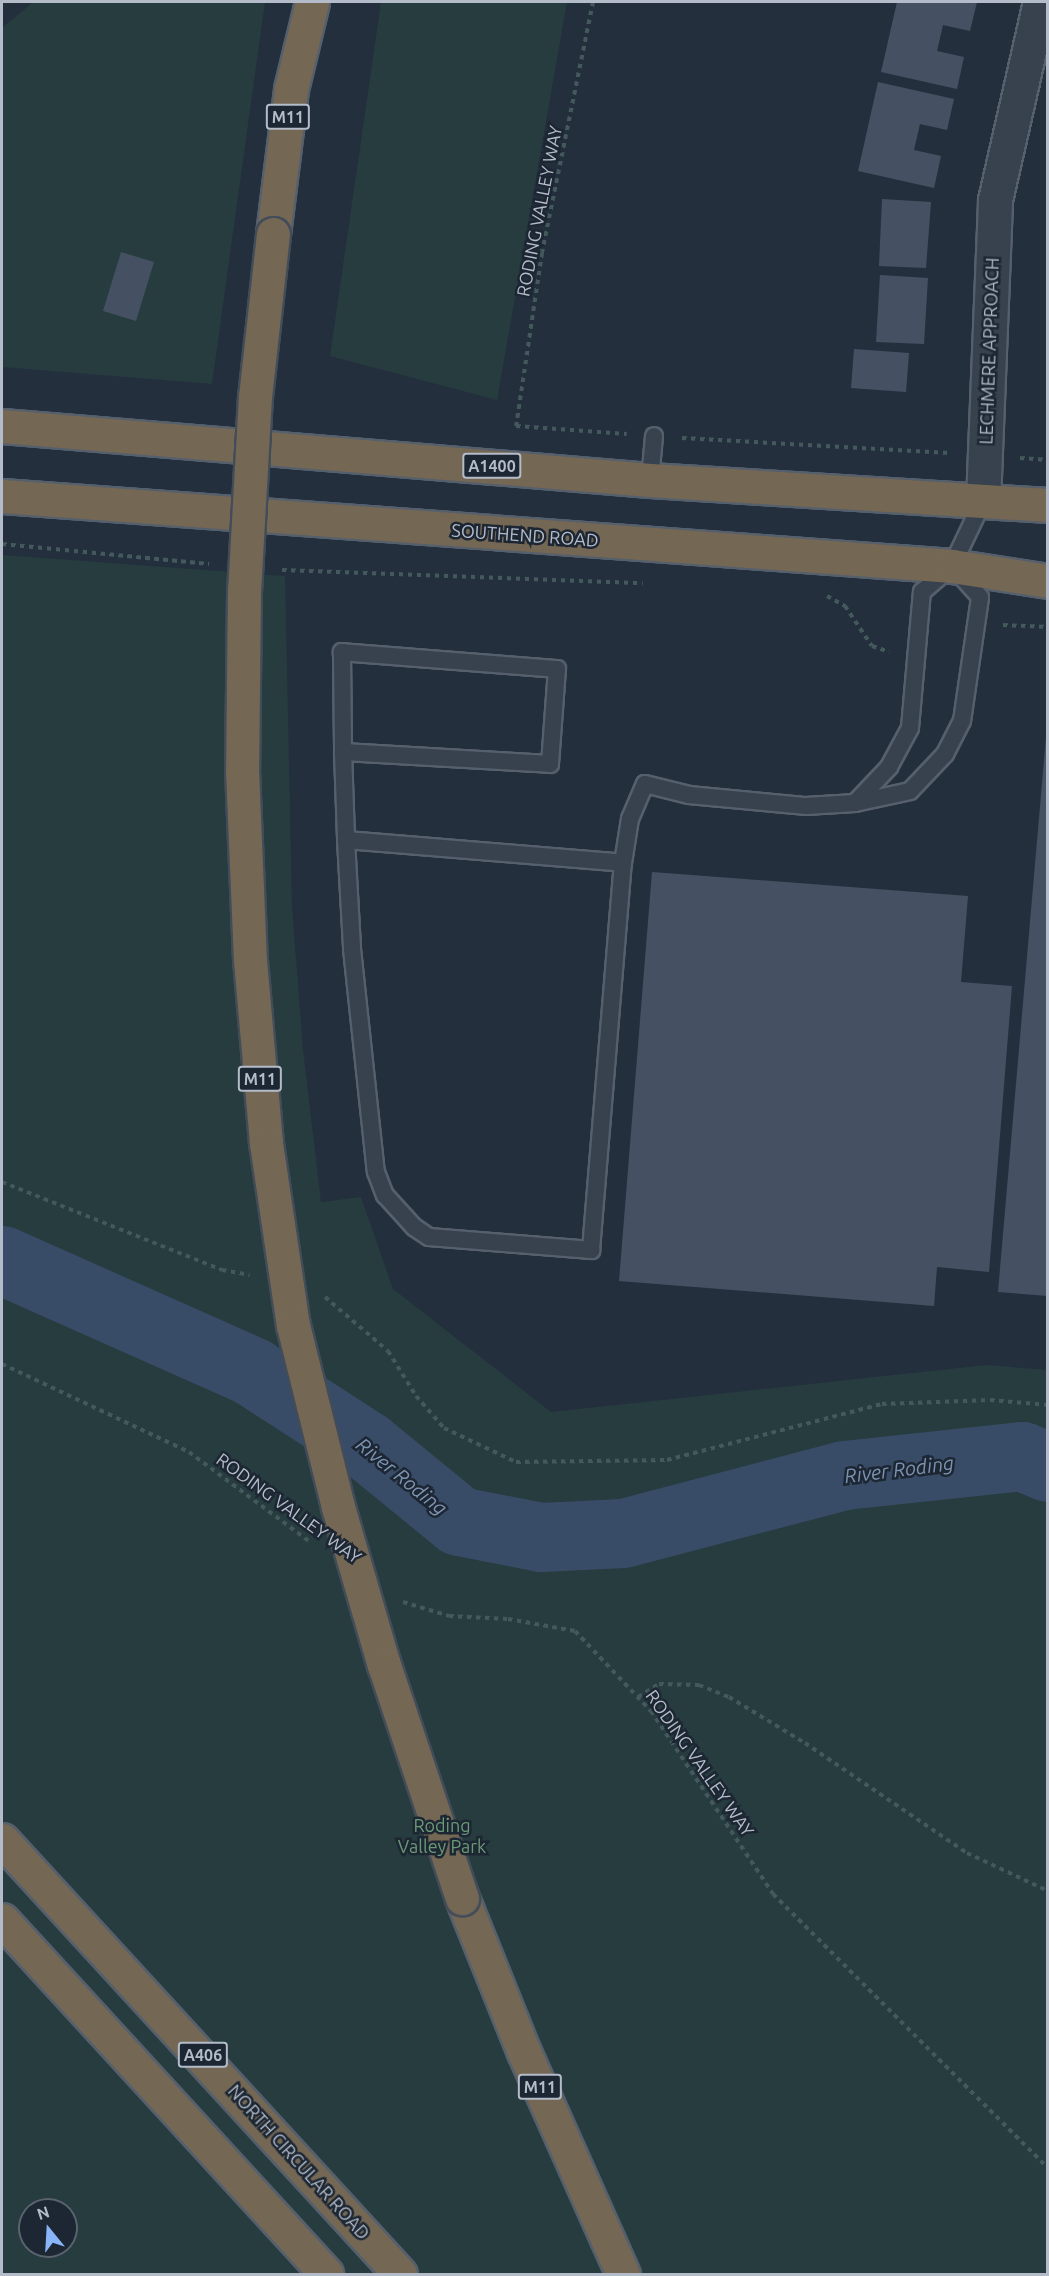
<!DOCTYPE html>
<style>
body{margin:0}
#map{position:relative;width:1049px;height:2276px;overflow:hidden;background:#242f3e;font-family:Ubuntu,sans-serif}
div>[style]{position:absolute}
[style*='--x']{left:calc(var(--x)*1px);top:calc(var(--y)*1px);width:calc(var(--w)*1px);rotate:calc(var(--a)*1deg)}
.green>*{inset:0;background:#263c3f}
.water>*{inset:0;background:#394c67}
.river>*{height:69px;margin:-34.5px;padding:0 34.5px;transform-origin:34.5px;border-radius:34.5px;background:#394c67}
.building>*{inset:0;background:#455162}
.path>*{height:4px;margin-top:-2px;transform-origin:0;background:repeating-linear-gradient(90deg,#44595c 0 4.5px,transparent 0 9px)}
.roads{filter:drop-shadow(2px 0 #565f6c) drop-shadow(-2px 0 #565f6c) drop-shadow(0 2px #565f6c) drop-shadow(0 -2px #565f6c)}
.lane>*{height:16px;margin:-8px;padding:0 8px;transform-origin:8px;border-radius:8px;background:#38414e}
.street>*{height:33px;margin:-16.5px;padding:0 16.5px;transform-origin:16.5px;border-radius:16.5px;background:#38414e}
.highway>*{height:33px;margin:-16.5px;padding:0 16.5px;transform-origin:16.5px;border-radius:16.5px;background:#746855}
.bridges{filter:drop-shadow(2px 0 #434c59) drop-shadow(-2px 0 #434c59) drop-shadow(0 2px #434c59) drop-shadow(0 -2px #434c59)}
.highway-bridge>*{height:33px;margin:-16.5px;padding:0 16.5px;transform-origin:16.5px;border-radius:16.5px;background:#746855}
span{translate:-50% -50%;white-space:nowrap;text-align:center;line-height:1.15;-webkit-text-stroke:5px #1d2633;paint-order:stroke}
.shield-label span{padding:2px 4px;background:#1d2633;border:2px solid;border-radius:4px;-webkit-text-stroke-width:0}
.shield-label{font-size:16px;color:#b4bcc9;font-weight:700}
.street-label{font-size:18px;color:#b4bcc9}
.park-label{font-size:18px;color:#6b9a76}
.water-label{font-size:20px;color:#7c92b1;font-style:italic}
.frame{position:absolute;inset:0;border:3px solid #b4bcc9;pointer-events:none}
.north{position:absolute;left:18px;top:2198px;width:60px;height:60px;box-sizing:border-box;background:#1d2633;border:2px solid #59626f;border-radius:50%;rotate:342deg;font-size:16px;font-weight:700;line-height:24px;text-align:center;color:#b4bcc9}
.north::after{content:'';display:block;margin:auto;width:21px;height:27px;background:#8ab4f8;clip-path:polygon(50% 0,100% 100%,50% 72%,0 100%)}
</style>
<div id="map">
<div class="green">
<div style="clip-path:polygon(33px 2px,265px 2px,212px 384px,2px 367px,2px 28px)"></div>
<div style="clip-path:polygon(381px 2px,567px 2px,497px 400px,330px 356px)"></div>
<div style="clip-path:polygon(evenodd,2px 555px,285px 576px,292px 907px,303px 1050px,321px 1202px,361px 1197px,393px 1289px,551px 1412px,986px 1365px,1047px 1370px,1047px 2274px,2px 2274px,2px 555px,30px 2210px,66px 2210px,66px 2246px,30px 2246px,30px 2210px)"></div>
</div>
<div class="water">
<div style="clip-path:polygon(1034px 1430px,1047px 1440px,1047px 1495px,1043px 1491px)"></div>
</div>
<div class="river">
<div style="--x:2;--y:1260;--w:275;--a:24"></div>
<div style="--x:253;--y:1372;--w:135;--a:32.9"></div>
<div style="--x:366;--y:1445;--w:120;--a:39.3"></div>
<div style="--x:459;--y:1521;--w:84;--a:11"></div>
<div style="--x:541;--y:1537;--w:82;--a:-2.8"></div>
<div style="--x:623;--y:1533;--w:228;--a:-14.7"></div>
<div style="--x:844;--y:1475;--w:179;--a:-6.1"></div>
<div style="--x:1022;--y:1456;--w:28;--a:23"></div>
</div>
<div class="building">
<div style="clip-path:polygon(897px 2px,977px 2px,970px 31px,943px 25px,937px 51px,964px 57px,957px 89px,881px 72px)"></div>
<div style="clip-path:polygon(878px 82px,954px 99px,947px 130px,920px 124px,914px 150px,941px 156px,934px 188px,858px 171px)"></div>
<div style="clip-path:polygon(882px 199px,931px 202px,926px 268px,879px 266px)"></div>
<div style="clip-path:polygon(121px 252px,154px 262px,136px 321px,103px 311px)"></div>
<div style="clip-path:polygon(880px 275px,928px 278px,924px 344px,876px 342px)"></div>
<div style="clip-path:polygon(854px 349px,909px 353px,906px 392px,851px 388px)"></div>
<div style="clip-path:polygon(1046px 737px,1048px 737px,1048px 1296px,998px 1292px)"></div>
<div style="clip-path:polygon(652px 872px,968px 896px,961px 982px,1012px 986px,989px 1272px,937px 1267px,934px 1306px,619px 1281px)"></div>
</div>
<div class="path">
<div style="--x:593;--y:2;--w:256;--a:101.5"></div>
<div style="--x:542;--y:253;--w:175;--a:98.5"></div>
<div style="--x:516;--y:426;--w:111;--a:4.1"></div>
<div style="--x:682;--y:438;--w:268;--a:3.2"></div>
<div style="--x:1020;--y:458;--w:28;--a:4"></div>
<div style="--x:2;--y:544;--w:208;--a:5.5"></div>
<div style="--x:282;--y:570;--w:361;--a:2.1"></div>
<div style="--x:827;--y:596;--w:21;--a:29"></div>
<div style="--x:845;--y:606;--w:48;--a:56"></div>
<div style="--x:872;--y:646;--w:18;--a:19"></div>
<div style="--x:1003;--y:625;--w:45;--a:2.5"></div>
<div style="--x:2;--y:1182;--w:237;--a:21.8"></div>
<div style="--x:222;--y:1270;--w:28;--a:10"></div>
<div style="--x:325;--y:1297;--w:83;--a:40.6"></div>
<div style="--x:388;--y:1351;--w:53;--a:58.1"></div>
<div style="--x:416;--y:1396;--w:43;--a:48.8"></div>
<div style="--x:444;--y:1428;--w:80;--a:25.3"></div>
<div style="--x:516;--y:1462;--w:151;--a:-0.8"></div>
<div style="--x:667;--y:1460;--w:222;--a:-14.6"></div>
<div style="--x:882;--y:1404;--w:108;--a:-2.1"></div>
<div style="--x:990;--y:1400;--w:58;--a:4.9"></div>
<div style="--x:2;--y:1364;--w:207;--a:25.2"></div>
<div style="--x:189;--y:1452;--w:149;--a:36.6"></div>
<div style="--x:403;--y:1602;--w:48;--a:16.9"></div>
<div style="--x:449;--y:1616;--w:59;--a:2.9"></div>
<div style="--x:508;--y:1619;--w:68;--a:10.2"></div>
<div style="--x:575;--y:1631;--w:110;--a:46.5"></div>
<div style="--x:651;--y:1711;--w:220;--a:56.3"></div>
<div style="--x:773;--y:1894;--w:388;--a:44.9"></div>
<div style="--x:638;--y:1697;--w:25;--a:-32"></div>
<div style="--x:659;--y:1684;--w:40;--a:1.4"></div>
<div style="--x:699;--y:1685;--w:32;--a:22"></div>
<div style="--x:729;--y:1697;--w:89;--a:31.2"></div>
<div style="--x:805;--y:1743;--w:196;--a:34.2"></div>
<div style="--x:967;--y:1853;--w:89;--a:25.1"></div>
</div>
<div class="roads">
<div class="lane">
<div style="--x:650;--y:480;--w:44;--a:-84.8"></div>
<div style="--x:343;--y:752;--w:207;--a:3.3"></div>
<div style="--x:550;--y:764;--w:95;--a:-85.8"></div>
<div style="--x:557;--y:669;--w:216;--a:-175.5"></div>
<div style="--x:342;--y:652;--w:100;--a:89.4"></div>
<div style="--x:343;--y:752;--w:88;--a:88"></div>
<div style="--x:346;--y:840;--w:109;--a:86.8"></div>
<div style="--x:352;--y:949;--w:224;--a:83.9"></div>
<div style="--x:376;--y:1172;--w:25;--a:69"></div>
<div style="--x:385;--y:1195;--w:43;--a:47.8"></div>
<div style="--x:414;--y:1227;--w:18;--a:34"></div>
<div style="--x:429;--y:1237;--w:163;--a:4.6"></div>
<div style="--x:591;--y:1250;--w:388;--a:-85.3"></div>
<div style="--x:855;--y:803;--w:50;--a:-46.6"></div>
<div style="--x:889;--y:767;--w:44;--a:-61.7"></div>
<div style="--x:910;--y:728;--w:137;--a:-85"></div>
<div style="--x:922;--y:592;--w:40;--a:-41"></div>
<div style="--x:952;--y:566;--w:72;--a:-64.5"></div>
<div style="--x:346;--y:840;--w:278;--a:4.7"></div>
<div style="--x:623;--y:863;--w:45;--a:-81"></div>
<div style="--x:630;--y:819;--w:38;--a:-67"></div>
<div style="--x:645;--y:784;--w:45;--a:14"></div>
<div style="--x:689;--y:795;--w:118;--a:5.4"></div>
<div style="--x:806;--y:806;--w:49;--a:-3.5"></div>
<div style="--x:855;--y:803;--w:56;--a:-12.3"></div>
<div style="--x:910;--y:791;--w:51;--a:-46.6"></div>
<div style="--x:945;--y:754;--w:37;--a:-63"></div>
<div style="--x:962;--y:721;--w:125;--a:-81.7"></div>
<div style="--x:980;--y:597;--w:38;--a:-132"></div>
</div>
<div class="street">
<div style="--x:983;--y:501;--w:301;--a:-87.7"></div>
<div style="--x:995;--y:200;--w:203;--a:-77.2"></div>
</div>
<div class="highway">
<div style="--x:273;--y:234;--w:146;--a:-82.9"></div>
<div style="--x:291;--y:89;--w:89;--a:-76.4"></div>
<div style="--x:2;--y:426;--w:650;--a:4.76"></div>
<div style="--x:650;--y:480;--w:399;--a:3.6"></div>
<div style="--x:2;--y:496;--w:953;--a:4.21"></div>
<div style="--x:952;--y:566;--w:97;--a:8.9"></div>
<div style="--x:2;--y:1840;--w:589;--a:47.48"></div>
<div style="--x:462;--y:1898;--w:166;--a:68.1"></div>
<div style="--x:524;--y:2052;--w:243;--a:66"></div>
<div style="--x:2;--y:1920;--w:480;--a:47.5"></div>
</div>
</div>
<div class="bridges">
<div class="highway-bridge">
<div style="--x:273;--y:234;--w:163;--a:96.3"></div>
<div style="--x:255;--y:396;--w:194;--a:93.2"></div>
<div style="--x:244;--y:590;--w:180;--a:90.6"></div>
<div style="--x:242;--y:770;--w:190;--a:87.6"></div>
<div style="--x:250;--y:960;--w:184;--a:85"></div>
<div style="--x:266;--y:1143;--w:184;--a:81.6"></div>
<div style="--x:293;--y:1325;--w:187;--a:76.1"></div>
<div style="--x:338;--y:1507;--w:165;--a:73.8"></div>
<div style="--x:384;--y:1665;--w:246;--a:71.5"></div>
</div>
</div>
<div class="shield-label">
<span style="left:288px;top:117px">M11</span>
<span style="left:492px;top:466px">A1400</span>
<span style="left:260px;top:1079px">M11</span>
<span style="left:203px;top:2055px">A406</span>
<span style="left:540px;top:2087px">M11</span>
</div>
<div class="street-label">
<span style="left:539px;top:211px;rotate:-79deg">RODING VALLEY WAY</span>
<span style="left:989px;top:351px;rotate:-88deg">LECHMERE APPROACH</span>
<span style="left:525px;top:535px;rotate:4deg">SOUTHEND ROAD</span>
<span style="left:289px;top:1508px;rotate:36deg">RODING VALLEY WAY</span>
<span style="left:700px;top:1763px;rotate:55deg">RODING VALLEY WAY</span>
<span style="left:299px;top:2162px;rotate:48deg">NORTH CIRCULAR ROAD</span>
</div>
<div class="park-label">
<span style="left:442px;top:1836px">Roding<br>Valley Park</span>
</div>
<div class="water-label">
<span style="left:899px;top:1469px;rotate:-7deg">River Roding</span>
<span style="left:402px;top:1476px;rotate:39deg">River Roding</span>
</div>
<div class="frame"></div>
<div class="north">N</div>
</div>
